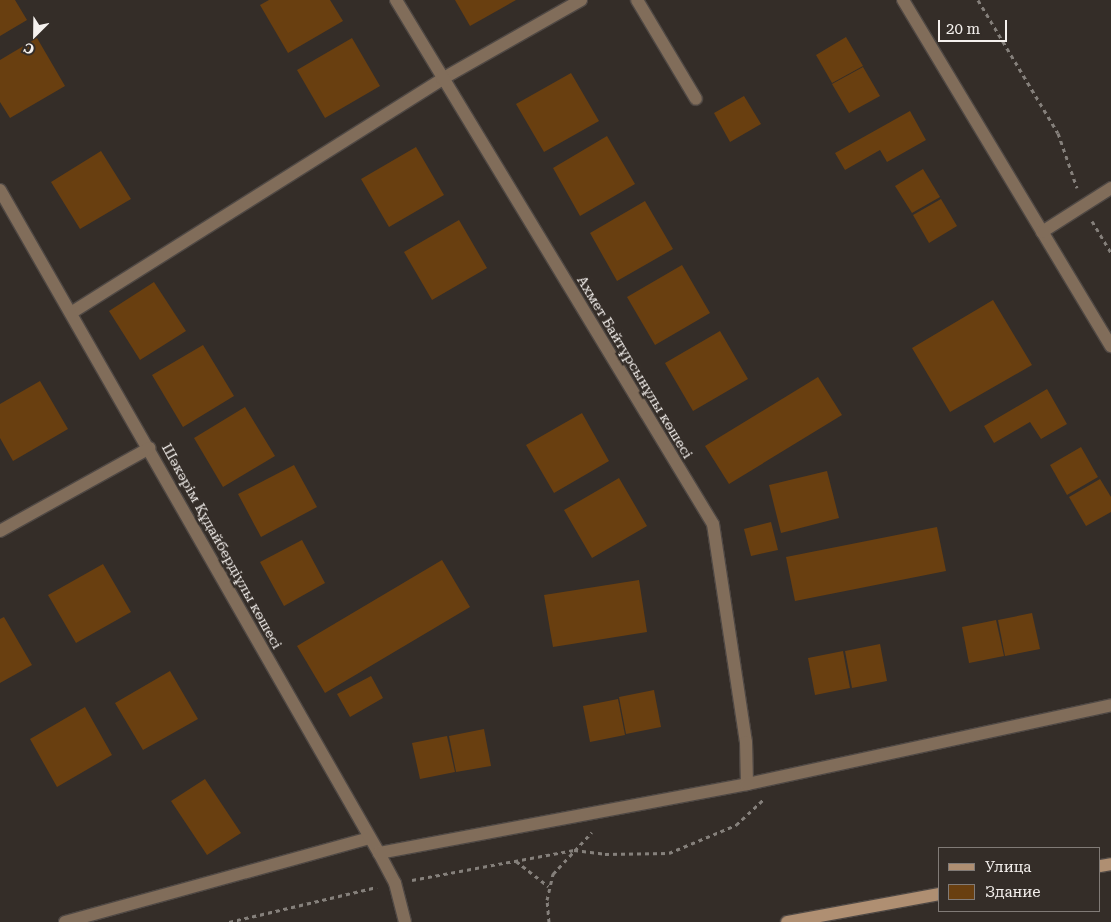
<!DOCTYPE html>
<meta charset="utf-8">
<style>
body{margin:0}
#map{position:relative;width:1111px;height:922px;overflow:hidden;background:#342d28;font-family:"Roboto Serif",serif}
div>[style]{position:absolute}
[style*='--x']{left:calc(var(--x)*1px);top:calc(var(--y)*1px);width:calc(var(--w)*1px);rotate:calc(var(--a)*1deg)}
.building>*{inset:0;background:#693f10}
.path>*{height:3px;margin-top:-1.5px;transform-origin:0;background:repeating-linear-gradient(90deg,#85807b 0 4px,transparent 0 8px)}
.roads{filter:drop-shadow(1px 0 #4f4844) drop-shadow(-1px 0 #4f4844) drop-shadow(0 1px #4f4844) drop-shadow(0 -1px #4f4844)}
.service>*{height:12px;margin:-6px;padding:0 6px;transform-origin:6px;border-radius:6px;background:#816d5a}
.minor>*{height:12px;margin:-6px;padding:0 6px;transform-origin:6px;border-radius:6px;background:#816d5a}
.secondary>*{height:12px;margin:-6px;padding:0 6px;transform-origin:6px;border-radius:6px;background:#af8f72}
span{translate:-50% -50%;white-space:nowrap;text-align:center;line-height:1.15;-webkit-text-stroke:4.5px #342d28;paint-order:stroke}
.street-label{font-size:14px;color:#f5f1ee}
.legend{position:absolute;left:938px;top:847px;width:162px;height:65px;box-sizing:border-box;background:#342d28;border:1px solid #817b77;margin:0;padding:6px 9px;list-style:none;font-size:15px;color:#f5f1ee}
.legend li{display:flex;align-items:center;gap:10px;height:25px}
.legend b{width:25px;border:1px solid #817b77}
.north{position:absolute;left:10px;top:10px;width:50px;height:50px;-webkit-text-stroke:4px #342d28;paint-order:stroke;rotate:203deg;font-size:14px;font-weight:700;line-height:20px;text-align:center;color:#f5f1ee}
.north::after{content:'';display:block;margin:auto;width:18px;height:22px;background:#f5f1ee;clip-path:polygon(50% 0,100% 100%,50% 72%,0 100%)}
.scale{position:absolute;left:938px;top:20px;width:69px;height:22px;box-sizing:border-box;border:2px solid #f5f1ee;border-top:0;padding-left:6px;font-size:15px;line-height:18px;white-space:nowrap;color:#f5f1ee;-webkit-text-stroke:4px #342d28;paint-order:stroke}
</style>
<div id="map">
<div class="building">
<div style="clip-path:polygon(0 0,15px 0,27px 20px,0 36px)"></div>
<div style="clip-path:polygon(269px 0,330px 0,343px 21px,288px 53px,260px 5px)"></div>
<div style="clip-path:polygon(455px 0,516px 0,470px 26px)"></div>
<div style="clip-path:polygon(846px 37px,863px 66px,832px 83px,816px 55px)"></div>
<div style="clip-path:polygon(37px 38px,65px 86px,10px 118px,0 102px,0 60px)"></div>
<div style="clip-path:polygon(352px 38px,380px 86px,325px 118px,297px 70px)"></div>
<div style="clip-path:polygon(863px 67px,880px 96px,849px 113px,832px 84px)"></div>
<div style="clip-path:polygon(571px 73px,599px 121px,544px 152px,516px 104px)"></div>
<div style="clip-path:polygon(744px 96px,761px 124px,730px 142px,714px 113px)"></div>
<div style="clip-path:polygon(910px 111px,926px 140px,887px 162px,880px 150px,845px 170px,835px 153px)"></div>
<div style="clip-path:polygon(607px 136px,635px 184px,580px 216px,553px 168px)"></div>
<div style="clip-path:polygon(416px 147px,444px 195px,389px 227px,361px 179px)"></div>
<div style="clip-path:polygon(101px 151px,131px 199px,80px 229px,51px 182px)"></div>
<div style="clip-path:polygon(923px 169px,940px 197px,912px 213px,895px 186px)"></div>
<div style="clip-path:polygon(941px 199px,957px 226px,929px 243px,913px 215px)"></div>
<div style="clip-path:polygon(645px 201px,673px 249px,617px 281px,590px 233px)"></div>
<div style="clip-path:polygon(459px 220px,487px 268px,432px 300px,404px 252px)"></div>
<div style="clip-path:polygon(682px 265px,710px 313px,655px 345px,627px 297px)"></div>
<div style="clip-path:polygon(154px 282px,186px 331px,140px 360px,109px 311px)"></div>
<div style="clip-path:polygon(993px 300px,1032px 365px,950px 412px,912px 348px)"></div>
<div style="clip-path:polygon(720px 331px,748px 379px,693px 411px,665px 363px)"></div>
<div style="clip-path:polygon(203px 345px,234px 396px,183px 427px,152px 375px)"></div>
<div style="clip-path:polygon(818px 377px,842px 415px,729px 484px,705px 446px)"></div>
<div style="clip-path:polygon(40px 381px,68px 429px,13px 461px,0 438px,0 404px)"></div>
<div style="clip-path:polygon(1047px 389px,1067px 424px,1041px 439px,1030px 422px,994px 443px,984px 426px)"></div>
<div style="clip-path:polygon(245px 407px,275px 456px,223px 487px,194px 438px)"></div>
<div style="clip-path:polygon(582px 413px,609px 461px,554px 493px,526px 445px)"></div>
<div style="clip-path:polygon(1081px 447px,1098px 477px,1067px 495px,1050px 465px)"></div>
<div style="clip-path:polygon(294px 465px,317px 507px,261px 537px,238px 494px)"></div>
<div style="clip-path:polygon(827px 471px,839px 518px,781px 533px,769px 485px)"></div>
<div style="clip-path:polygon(619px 478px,647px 526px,592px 558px,564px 510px)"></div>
<div style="clip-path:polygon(1100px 479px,1111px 497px,1111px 512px,1086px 526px,1069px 497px)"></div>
<div style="clip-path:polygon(771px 522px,778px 550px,751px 556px,744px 529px)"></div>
<div style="clip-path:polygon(937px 527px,946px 571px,795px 601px,786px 557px)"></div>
<div style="clip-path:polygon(302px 540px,325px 583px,284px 606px,260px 562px)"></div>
<div style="clip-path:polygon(442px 560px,470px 607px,325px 693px,297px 646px)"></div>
<div style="clip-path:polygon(103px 564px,131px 612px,76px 643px,48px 595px)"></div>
<div style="clip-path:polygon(639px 580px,647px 632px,553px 647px,544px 595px)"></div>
<div style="clip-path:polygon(1032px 613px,1040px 649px,1005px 656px,998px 620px)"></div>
<div style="clip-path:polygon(4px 617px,32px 665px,0 683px,0 619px)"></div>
<div style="clip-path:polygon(996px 620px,1004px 656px,969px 663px,962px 627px)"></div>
<div style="clip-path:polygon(880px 644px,887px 681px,852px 688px,845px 651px)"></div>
<div style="clip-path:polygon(843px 651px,850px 688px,815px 695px,808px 658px)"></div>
<div style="clip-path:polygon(170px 671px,198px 719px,143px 750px,115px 703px)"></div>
<div style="clip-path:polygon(371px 676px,383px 698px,350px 717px,337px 694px)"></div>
<div style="clip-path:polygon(654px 690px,661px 727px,626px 734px,619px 697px)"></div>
<div style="clip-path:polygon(618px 699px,625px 735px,590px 742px,583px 706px)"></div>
<div style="clip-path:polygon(85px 707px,112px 755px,57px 787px,30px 739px)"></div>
<div style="clip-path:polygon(484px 729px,491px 766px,456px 772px,449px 736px)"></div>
<div style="clip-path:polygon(447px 736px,455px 772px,420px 779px,412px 743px)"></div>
<div style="clip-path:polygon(205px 779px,241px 833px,207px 855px,171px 801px)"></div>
</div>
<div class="path">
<div style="--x:978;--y:0;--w:155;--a:59"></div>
<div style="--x:1058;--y:133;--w:58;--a:70.9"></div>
<div style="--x:1092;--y:221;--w:37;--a:59"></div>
<div style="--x:516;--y:861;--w:41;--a:38"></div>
<div style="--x:412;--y:880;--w:165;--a:-10.5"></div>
<div style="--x:574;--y:850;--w:31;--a:7"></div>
<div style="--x:605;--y:854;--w:64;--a:-0.9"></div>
<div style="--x:669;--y:853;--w:73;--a:-22.7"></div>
<div style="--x:736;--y:825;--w:38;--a:-43"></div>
<div style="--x:229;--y:922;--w:152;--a:-13.3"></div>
<div style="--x:549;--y:922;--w:22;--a:-95"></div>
<div style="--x:547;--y:900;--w:27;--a:-77"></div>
<div style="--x:553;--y:874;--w:57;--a:-47.1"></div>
</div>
<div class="roads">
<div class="service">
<div style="--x:637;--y:0;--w:115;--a:59.2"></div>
<div style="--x:71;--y:313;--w:439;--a:-32.2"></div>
<div style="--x:442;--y:79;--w:160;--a:-29.6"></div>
<div style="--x:65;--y:922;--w:316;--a:-15.4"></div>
</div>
<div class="minor">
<div style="--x:396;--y:0;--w:612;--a:58.83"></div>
<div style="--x:713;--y:524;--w:220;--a:81.4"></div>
<div style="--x:746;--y:742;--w:42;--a:88.6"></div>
<div style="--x:903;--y:0;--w:404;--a:59"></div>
<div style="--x:0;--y:190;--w:764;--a:60.25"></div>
<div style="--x:379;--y:853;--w:34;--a:62"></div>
<div style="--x:395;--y:883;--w:40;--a:75.6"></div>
<div style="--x:1042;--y:232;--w:82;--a:-32.5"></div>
<div style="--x:0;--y:531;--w:171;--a:-29"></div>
<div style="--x:379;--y:853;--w:374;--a:-10.6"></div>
<div style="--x:747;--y:784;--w:372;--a:-12.2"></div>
</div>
<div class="secondary">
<div style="--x:1100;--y:866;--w:11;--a:-10"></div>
<div style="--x:787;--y:922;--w:156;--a:-10.4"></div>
</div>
</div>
<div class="street-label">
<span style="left:635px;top:367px;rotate:59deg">Ахмет Байтұрсынұлы көшесі</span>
<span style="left:222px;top:546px;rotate:61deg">Шәкәрім Құдайбердіұлы көшесі</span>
</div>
<ul class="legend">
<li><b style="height:6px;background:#af8f72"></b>Улица</li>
<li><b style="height:14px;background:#693f10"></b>Здание</li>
</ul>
<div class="north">С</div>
<div class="scale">20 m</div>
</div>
